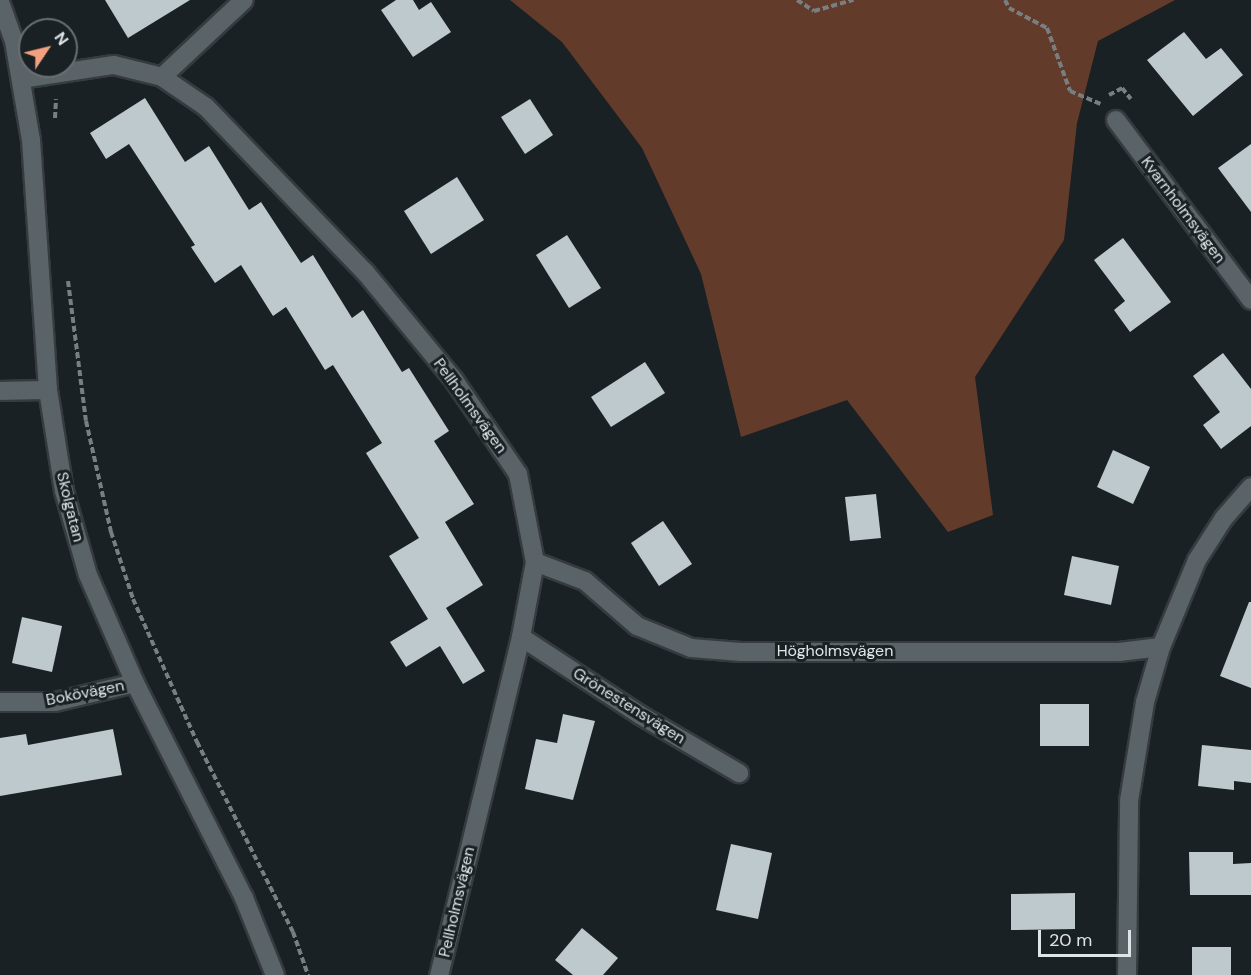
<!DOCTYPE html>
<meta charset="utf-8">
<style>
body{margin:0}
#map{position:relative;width:1251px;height:975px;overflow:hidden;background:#1a2124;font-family:"DM Sans",sans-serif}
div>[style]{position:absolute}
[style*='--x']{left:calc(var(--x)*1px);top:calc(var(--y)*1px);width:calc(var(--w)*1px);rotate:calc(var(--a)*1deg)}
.green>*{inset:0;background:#633b2a}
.building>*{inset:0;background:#bec9cd}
.path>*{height:4px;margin-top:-2px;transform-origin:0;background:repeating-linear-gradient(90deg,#797f81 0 6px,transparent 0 9px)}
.roads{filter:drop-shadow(2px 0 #353b3e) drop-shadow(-2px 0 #353b3e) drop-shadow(0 2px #353b3e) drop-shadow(0 -2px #353b3e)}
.minor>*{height:18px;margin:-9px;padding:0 9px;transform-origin:9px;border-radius:9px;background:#5a6367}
span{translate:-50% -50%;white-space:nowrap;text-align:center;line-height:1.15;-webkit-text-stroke:6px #1a2124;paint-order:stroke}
.street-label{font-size:16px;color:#dfe4e6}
.north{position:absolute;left:18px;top:18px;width:60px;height:60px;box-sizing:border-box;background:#1a2124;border:2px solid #696f72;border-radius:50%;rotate:55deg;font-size:16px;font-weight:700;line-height:24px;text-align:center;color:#dfe4e6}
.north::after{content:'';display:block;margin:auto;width:21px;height:27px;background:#f2a07f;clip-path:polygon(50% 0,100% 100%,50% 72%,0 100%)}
.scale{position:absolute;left:1038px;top:930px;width:93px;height:27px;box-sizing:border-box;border:3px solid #dfe4e6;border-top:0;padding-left:8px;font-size:18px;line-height:21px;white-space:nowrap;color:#dfe4e6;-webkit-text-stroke:4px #1a2124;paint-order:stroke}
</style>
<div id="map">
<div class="green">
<div style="clip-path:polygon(510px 0,1175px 0,1098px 41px,1077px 123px,1064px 240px,975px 377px,993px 515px,948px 532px,847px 400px,741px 437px,701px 274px,642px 148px,562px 42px)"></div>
</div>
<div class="building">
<div style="clip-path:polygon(105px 0,190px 0,128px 38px)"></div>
<div style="clip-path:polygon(396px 0,413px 0,419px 10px,431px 2px,451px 32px,413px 57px,381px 10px)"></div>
<div style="clip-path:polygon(1184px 32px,1206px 59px,1221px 48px,1243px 75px,1193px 116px,1147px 60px)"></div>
<div style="clip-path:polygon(145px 98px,185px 162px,209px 146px,249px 210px,261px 202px,301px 263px,313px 255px,352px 318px,363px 310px,402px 372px,409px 368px,449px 431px,434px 441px,474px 504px,445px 522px,483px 585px,446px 608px,485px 671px,463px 684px,440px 646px,406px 667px,390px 642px,428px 619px,389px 556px,419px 538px,366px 453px,382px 443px,333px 365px,325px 370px,286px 307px,273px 316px,241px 265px,215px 283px,191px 247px,195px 245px,129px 144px,106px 159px,90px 133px)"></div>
<div style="clip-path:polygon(530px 99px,553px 135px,525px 154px,501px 117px)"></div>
<div style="clip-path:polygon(1251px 144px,1251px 212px,1218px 168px)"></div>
<div style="clip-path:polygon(457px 177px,484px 220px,431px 254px,404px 211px)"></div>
<div style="clip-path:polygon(567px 235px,601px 288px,569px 308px,536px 255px)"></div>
<div style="clip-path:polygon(1123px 238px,1171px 302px,1130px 332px,1114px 310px,1125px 301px,1094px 260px)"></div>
<div style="clip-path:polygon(1223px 353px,1251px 389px,1251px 426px,1221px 449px,1203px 425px,1220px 412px,1193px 376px)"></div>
<div style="clip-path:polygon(645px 362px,665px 393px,611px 427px,591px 397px)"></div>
<div style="clip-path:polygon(1113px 450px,1150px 467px,1133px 504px,1097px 487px)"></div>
<div style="clip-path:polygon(876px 494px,881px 538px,850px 541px,845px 497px)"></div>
<div style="clip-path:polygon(663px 521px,692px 564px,659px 586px,631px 543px)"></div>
<div style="clip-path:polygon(1072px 556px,1119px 566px,1111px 605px,1064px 595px)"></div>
<div style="clip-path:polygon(1249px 602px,1251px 602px,1251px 688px,1220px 676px)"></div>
<div style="clip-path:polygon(22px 617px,62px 626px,52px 672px,12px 663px)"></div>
<div style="clip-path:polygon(1040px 704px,1089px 704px,1089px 746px,1040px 746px)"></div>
<div style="clip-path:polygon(563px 714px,595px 721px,573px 800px,525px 789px,536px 739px,557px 743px)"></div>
<div style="clip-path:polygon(113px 729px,122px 775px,0 796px,0 738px,26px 734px,28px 745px)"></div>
<div style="clip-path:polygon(1202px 745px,1251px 750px,1251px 783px,1234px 781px,1234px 790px,1198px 786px)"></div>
<div style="clip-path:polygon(731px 844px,772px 853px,758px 919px,716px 910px)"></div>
<div style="clip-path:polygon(1189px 852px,1233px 852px,1233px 864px,1251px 863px,1251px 895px,1190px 895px)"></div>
<div style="clip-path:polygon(1075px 893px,1075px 929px,1011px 930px,1011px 894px)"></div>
<div style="clip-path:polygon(582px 928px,618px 958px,603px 975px,573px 975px,555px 960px)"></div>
<div style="clip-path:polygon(1192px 947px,1231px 947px,1231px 975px,1192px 975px)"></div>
</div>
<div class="path">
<div style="--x:797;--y:0;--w:20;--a:33"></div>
<div style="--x:814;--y:11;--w:41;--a:-15.8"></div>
<div style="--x:1005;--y:0;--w:9;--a:63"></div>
<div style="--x:1009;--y:8;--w:43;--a:27.8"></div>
<div style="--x:1047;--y:28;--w:67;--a:69.9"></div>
<div style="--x:1070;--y:91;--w:33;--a:23"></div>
<div style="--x:1109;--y:95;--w:15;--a:-28"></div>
<div style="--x:1122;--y:88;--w:14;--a:51"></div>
<div style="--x:55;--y:118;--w:19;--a:-87"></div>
<div style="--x:68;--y:281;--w:141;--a:82.7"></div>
<div style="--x:86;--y:421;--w:114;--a:77.3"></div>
<div style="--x:111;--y:532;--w:71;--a:71.8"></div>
<div style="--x:133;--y:599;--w:157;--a:65.9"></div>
<div style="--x:197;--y:742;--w:213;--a:63.2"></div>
<div style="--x:293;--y:932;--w:46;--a:70.8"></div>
</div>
<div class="roads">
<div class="minor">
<div style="--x:0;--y:2;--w:41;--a:70.3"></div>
<div style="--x:14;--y:41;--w:100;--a:80.3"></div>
<div style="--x:31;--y:140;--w:251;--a:86.1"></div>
<div style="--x:48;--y:390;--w:102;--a:81"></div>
<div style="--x:64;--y:491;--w:87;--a:74.1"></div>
<div style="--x:88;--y:575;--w:118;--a:66.5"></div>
<div style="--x:135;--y:683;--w:241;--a:63.1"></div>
<div style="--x:244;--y:898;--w:83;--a:68.1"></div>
<div style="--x:162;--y:77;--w:112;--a:-43.2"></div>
<div style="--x:21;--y:79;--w:94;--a:-8.6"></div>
<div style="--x:114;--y:65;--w:49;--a:14"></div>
<div style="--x:162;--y:77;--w:53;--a:34.3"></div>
<div style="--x:206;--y:107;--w:229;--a:46.1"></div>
<div style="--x:365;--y:272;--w:140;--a:50.5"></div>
<div style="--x:454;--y:380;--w:114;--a:55.8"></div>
<div style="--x:518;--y:474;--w:90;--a:79.1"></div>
<div style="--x:535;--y:562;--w:76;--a:100.6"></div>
<div style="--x:521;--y:637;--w:348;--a:103.6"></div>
<div style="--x:1116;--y:120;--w:225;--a:53.1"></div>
<div style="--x:0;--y:391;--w:48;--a:-1.2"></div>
<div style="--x:535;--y:562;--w:53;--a:20.8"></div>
<div style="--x:585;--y:581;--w:69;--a:40.9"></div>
<div style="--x:637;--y:626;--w:58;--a:22.2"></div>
<div style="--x:691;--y:648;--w:50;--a:4.6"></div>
<div style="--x:741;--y:652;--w:378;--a:0"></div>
<div style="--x:1119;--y:652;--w:42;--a:-6.8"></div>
<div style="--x:521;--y:637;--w:142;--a:33.2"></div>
<div style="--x:640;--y:715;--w:115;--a:30.4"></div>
<div style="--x:0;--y:702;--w:55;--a:0"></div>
<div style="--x:55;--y:702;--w:82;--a:-13.4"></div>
<div style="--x:1127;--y:975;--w:174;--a:-89.3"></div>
<div style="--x:1129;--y:801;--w:100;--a:-80.8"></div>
<div style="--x:1145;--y:702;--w:57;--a:-73.8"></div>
<div style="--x:1161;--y:647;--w:94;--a:-67.5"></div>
<div style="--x:1197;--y:560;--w:50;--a:-57.3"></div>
<div style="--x:1224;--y:518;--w:41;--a:-48.9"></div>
</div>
</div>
<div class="street-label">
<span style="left:1183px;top:210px;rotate:53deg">Kvarnholmsvägen</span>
<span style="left:470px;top:406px;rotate:54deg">Pellholmsvägen</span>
<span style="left:70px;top:507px;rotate:76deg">Skolgatan</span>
<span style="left:835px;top:651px">Högholmsvägen</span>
<span style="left:85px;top:693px;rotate:-11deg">Bokövägen</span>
<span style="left:629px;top:706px;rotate:32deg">Grönestensvägen</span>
<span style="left:457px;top:902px;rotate:-77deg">Pellholmsvägen</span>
</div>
<div class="north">N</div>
<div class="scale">20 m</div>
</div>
